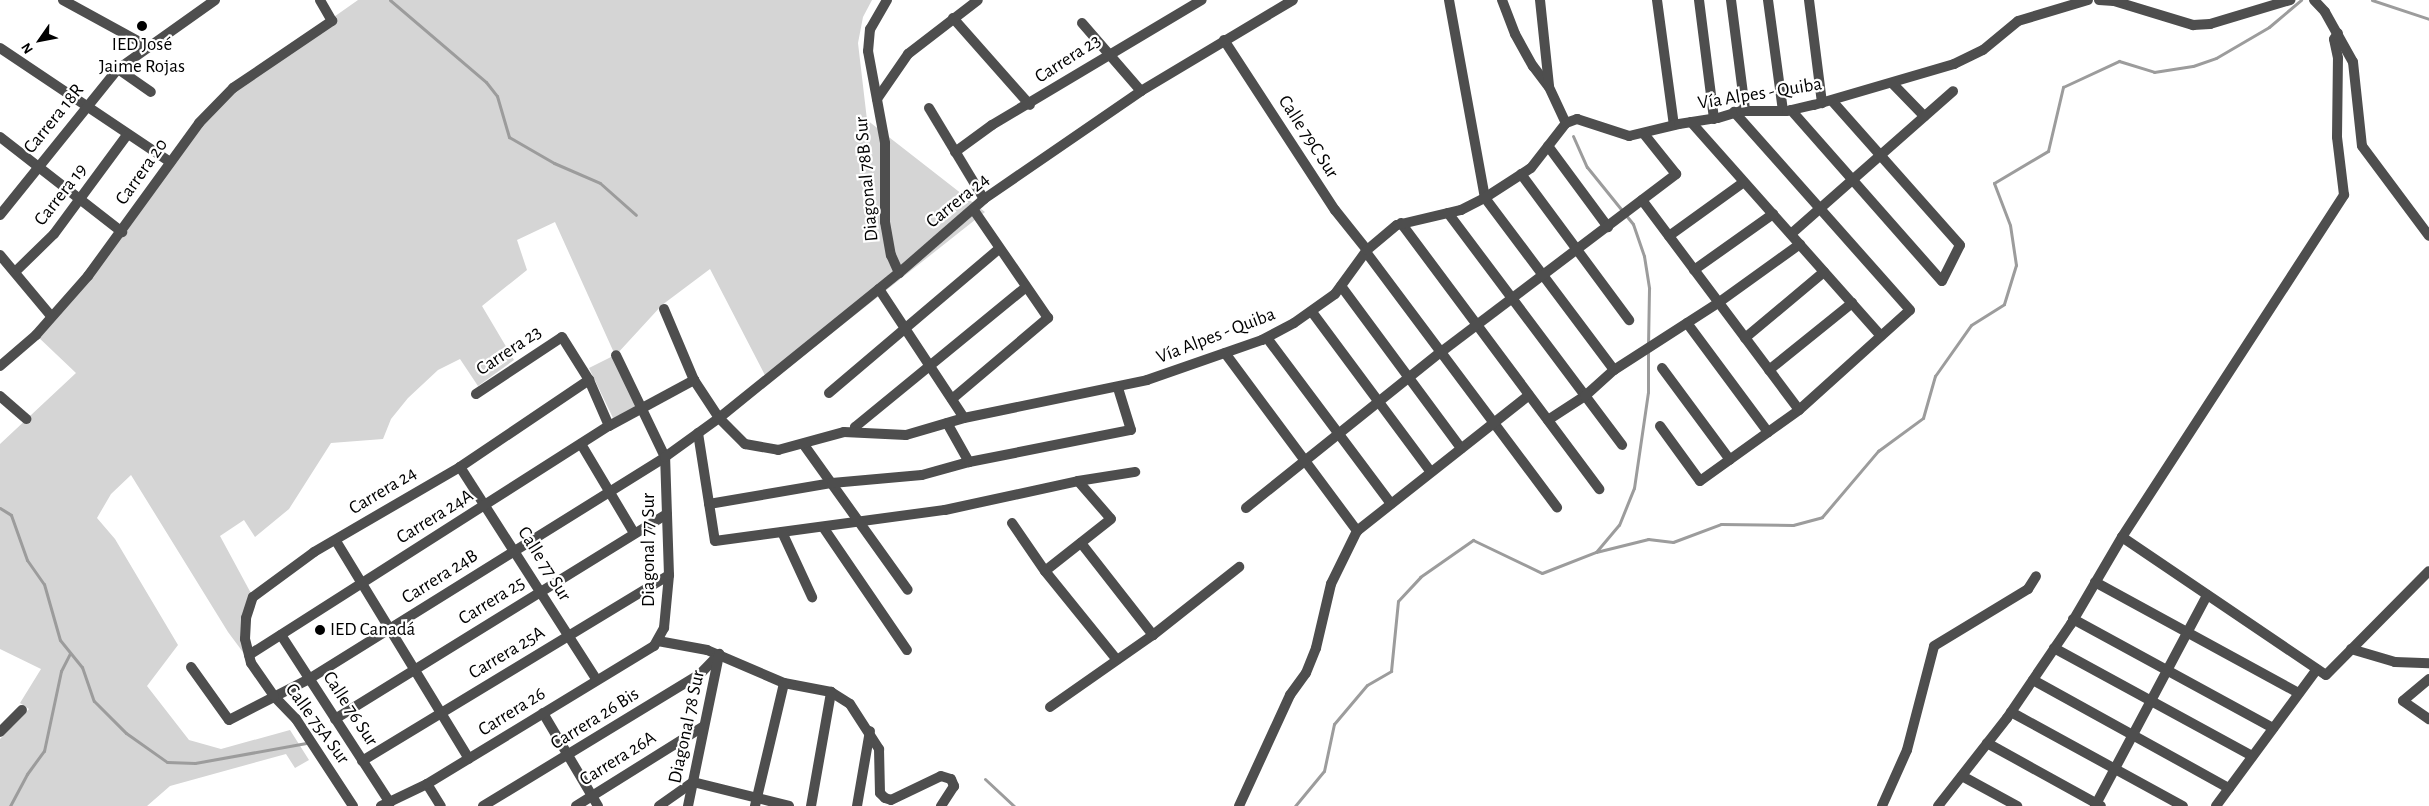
<!DOCTYPE html>
<meta charset="utf-8">
<style>
body{margin:0}
#map{position:relative;width:2429px;height:806px;overflow:hidden;background:#fff;font-family:"Alegreya Sans",sans-serif}
div>[style]{position:absolute}
[style*='--x']{left:calc(var(--x)*1px);top:calc(var(--y)*1px);width:calc(var(--w)*1px);rotate:calc(var(--a)*1deg)}
.green>*{inset:0;background:#d5d5d5}
.stream>*{height:3px;margin:-1.5px;padding:0 1.5px;transform-origin:1.5px;border-radius:1.5px;background:#9c9c9c}
.minor>*{height:10px;margin:-5px;padding:0 5px;transform-origin:5px;border-radius:5px;background:#4e4e4e}
.tertiary>*{height:10px;margin:-5px;padding:0 5px;transform-origin:5px;border-radius:5px;background:#4e4e4e}
.dots>*{width:14px;height:14px;translate:-50% -50%;box-sizing:border-box;border:2px solid #fff;border-radius:50%}
span{translate:-50% -50%;white-space:nowrap;text-align:center;line-height:1.15;-webkit-text-stroke:4.5px #fff;paint-order:stroke}
.poi-label{font-size:19px;color:#000}
.left{translate:0 -50%;text-align:left}
.street-label{font-size:19px;color:#000}
.north{position:absolute;left:15px;top:15px;width:50px;height:50px;-webkit-text-stroke:4px #fff;paint-order:stroke;rotate:237deg;font-size:14px;font-weight:700;line-height:20px;text-align:center;color:#000}
.north::after{content:'';display:block;margin:auto;width:18px;height:22px;background:#000;clip-path:polygon(50% 0,100% 100%,50% 72%,0 100%)}
</style>
<div id="map">
<div class="green">
<div style="clip-path:polygon(358px 0,872px 0,863px 17px,858px 43px,867px 120px,985px 212px,769px 383px,710px 269px,662px 305px,616px 355px,639px 406px,613px 418px,589px 368px,615px 355px,555px 222px,517px 240px,527px 270px,482px 306px,514px 360px,478px 386px,460px 359px,438px 370px,408px 398px,391px 419px,383px 439px,331px 443px,289px 509px,255px 537px,244px 520px,220px 536px,253px 597px,246px 618px,251px 663px,228px 632px,131px 475px,111px 494px,97px 518px,115px 539px,178px 645px,147px 686px,189px 740px,221px 749px,290px 730px,309px 760px,295px 768px,286px 754px,170px 786px,147px 806px,0 806px,0 739px,29px 709px,20px 703px,41px 669px,0 649px,0 444px,76px 373px,36px 335px,170px 162px,233px 88px)"></div>
</div>
<div class="stream">
<div style="--x:390;--y:0;--w:126;--a:40.5"></div>
<div style="--x:486;--y:82;--w:18;--a:52"></div>
<div style="--x:497;--y:96;--w:43;--a:73.7"></div>
<div style="--x:509;--y:137;--w:52;--a:30"></div>
<div style="--x:554;--y:163;--w:50;--a:23.5"></div>
<div style="--x:600;--y:183;--w:48;--a:41.6"></div>
<div style="--x:2372;--y:0;--w:60;--a:18.4"></div>
<div style="--x:1573;--y:136;--w:34;--a:66"></div>
<div style="--x:1587;--y:167;--w:73;--a:51.1"></div>
<div style="--x:1633;--y:224;--w:34;--a:71"></div>
<div style="--x:1644;--y:256;--w:33;--a:81"></div>
<div style="--x:1649;--y:289;--w:55;--a:91"></div>
<div style="--x:0;--y:508;--w:13;--a:32"></div>
<div style="--x:11;--y:515;--w:48;--a:70.4"></div>
<div style="--x:27;--y:560;--w:29;--a:55"></div>
<div style="--x:44;--y:584;--w:58;--a:74.1"></div>
<div style="--x:60;--y:640;--w:35;--a:51"></div>
<div style="--x:82;--y:667;--w:36;--a:71"></div>
<div style="--x:94;--y:701;--w:45;--a:45"></div>
<div style="--x:126;--y:733;--w:50;--a:35.3"></div>
<div style="--x:167;--y:762;--w:28;--a:2"></div>
<div style="--x:195;--y:763;--w:113;--a:-10.2"></div>
<div style="--x:1596;--y:552;--w:35;--a:-50"></div>
<div style="--x:1619;--y:525;--w:40;--a:-68"></div>
<div style="--x:1634;--y:488;--w:97;--a:-81.7"></div>
<div style="--x:1648;--y:392;--w:42;--a:-90"></div>
<div style="--x:985;--y:779;--w:40;--a:43"></div>
<div style="--x:10;--y:806;--w:36;--a:-62"></div>
<div style="--x:27;--y:774;--w:29;--a:-54"></div>
<div style="--x:44;--y:751;--w:82;--a:-78"></div>
<div style="--x:61;--y:671;--w:20;--a:-63"></div>
<div style="--x:1295;--y:806;--w:45;--a:-50.4"></div>
<div style="--x:1324;--y:771;--w:48;--a:-78"></div>
<div style="--x:1334;--y:724;--w:51;--a:-49.8"></div>
<div style="--x:1367;--y:685;--w:28;--a:-30"></div>
<div style="--x:1391;--y:671;--w:70;--a:-84.3"></div>
<div style="--x:1398;--y:601;--w:33;--a:-47"></div>
<div style="--x:1420;--y:577;--w:65;--a:-34.9"></div>
<div style="--x:1473;--y:540;--w:76;--a:25.6"></div>
<div style="--x:1542;--y:573;--w:58;--a:-21.3"></div>
<div style="--x:1596;--y:552;--w:54;--a:-14"></div>
<div style="--x:1648;--y:539;--w:25;--a:7"></div>
<div style="--x:1673;--y:542;--w:51;--a:-20.6"></div>
<div style="--x:1721;--y:524;--w:72;--a:0.8"></div>
<div style="--x:1793;--y:525;--w:30;--a:-15"></div>
<div style="--x:1822;--y:517;--w:87;--a:-49.7"></div>
<div style="--x:1878;--y:451;--w:56;--a:-36.3"></div>
<div style="--x:1923;--y:418;--w:44;--a:-74.1"></div>
<div style="--x:1935;--y:376;--w:62;--a:-54.8"></div>
<div style="--x:1971;--y:325;--w:39;--a:-32"></div>
<div style="--x:2004;--y:304;--w:41;--a:-72.9"></div>
<div style="--x:2016;--y:265;--w:40;--a:-98.5"></div>
<div style="--x:2010;--y:225;--w:45;--a:-110.9"></div>
<div style="--x:1994;--y:183;--w:63;--a:-30.7"></div>
<div style="--x:2048;--y:151;--w:66;--a:-76.8"></div>
<div style="--x:2063;--y:87;--w:62;--a:-24.9"></div>
<div style="--x:2119;--y:61;--w:37;--a:17"></div>
<div style="--x:2154;--y:72;--w:39;--a:-9"></div>
<div style="--x:2193;--y:66;--w:24;--a:-19"></div>
<div style="--x:2216;--y:58;--w:61;--a:-30.3"></div>
<div style="--x:2269;--y:27;--w:42;--a:-40.2"></div>
</div>
<div class="minor">
<div style="--x:63;--y:0;--w:96;--a:28.7"></div>
<div style="--x:887;--y:0;--w:34;--a:120"></div>
<div style="--x:870;--y:29;--w:22;--a:95"></div>
<div style="--x:868;--y:51;--w:94;--a:79.5"></div>
<div style="--x:885;--y:143;--w:79;--a:90"></div>
<div style="--x:885;--y:222;--w:34;--a:80"></div>
<div style="--x:891;--y:255;--w:20;--a:66"></div>
<div style="--x:1449;--y:0;--w:201;--a:79.7"></div>
<div style="--x:1485;--y:198;--w:215;--a:53.1"></div>
<div style="--x:1502;--y:0;--w:36;--a:69"></div>
<div style="--x:1515;--y:34;--w:37;--a:61"></div>
<div style="--x:1533;--y:66;--w:26;--a:53"></div>
<div style="--x:1549;--y:87;--w:40;--a:65"></div>
<div style="--x:1540;--y:0;--w:86;--a:84"></div>
<div style="--x:1657;--y:0;--w:126;--a:82.3"></div>
<div style="--x:1699;--y:0;--w:120;--a:82.8"></div>
<div style="--x:1731;--y:0;--w:111;--a:82.7"></div>
<div style="--x:1768;--y:0;--w:112;--a:82.3"></div>
<div style="--x:1809;--y:0;--w:104;--a:82.8"></div>
<div style="--x:953;--y:18;--w:116;--a:48.5"></div>
<div style="--x:1082;--y:23;--w:90;--a:49.1"></div>
<div style="--x:1224;--y:40;--w:203;--a:56.9"></div>
<div style="--x:1335;--y:210;--w:51;--a:51.3"></div>
<div style="--x:0;--y:48;--w:205;--a:33.8"></div>
<div style="--x:118;--y:69;--w:40;--a:34.9"></div>
<div style="--x:1893;--y:84;--w:45;--a:45.9"></div>
<div style="--x:877;--y:99;--w:55;--a:-55.4"></div>
<div style="--x:908;--y:54;--w:88;--a:-37.6"></div>
<div style="--x:929;--y:108;--w:106;--a:58.9"></div>
<div style="--x:1791;--y:110;--w:228;--a:48.6"></div>
<div style="--x:1942;--y:281;--w:40;--a:-63.4"></div>
<div style="--x:1960;--y:245;--w:193;--a:-131.6"></div>
<div style="--x:1691;--y:122;--w:286;--a:48.4"></div>
<div style="--x:0;--y:137;--w:155;--a:37.9"></div>
<div style="--x:1548;--y:146;--w:101;--a:53.5"></div>
<div style="--x:955;--y:152;--w:46;--a:-36.1"></div>
<div style="--x:992;--y:125;--w:244;--a:-30.8"></div>
<div style="--x:1521;--y:174;--w:182;--a:53.5"></div>
<div style="--x:1642;--y:200;--w:262;--a:53.2"></div>
<div style="--x:1448;--y:213;--w:290;--a:53.1"></div>
<div style="--x:1401;--y:223;--w:332;--a:53.3"></div>
<div style="--x:1791;--y:234;--w:216;--a:-41.4"></div>
<div style="--x:1669;--y:236;--w:92;--a:-35.8"></div>
<div style="--x:1366;--y:252;--w:319;--a:53.2"></div>
<div style="--x:0;--y:255;--w:80;--a:50.1"></div>
<div style="--x:1694;--y:270;--w:97;--a:-35.3"></div>
<div style="--x:15;--y:272;--w:54;--a:-44.3"></div>
<div style="--x:54;--y:234;--w:123;--a:-53.6"></div>
<div style="--x:1341;--y:286;--w:202;--a:53.5"></div>
<div style="--x:879;--y:289;--w:154;--a:56.6"></div>
<div style="--x:664;--y:309;--w:77;--a:67.1"></div>
<div style="--x:694;--y:380;--w:45;--a:56.7"></div>
<div style="--x:719;--y:418;--w:231;--a:-38.9"></div>
<div style="--x:899;--y:273;--w:113;--a:-41"></div>
<div style="--x:984;--y:199;--w:191;--a:-34.5"></div>
<div style="--x:1141;--y:91;--w:177;--a:-30.9"></div>
<div style="--x:1312;--y:312;--w:199;--a:53.4"></div>
<div style="--x:1687;--y:323;--w:136;--a:53.4"></div>
<div style="--x:1267;--y:338;--w:207;--a:53.2"></div>
<div style="--x:1745;--y:338;--w:103;--a:-39.9"></div>
<div style="--x:1225;--y:353;--w:222;--a:53.4"></div>
<div style="--x:0;--y:366;--w:48;--a:-40.7"></div>
<div style="--x:36;--y:335;--w:79;--a:-48.6"></div>
<div style="--x:88;--y:276;--w:189;--a:-54"></div>
<div style="--x:199;--y:123;--w:49;--a:-45.8"></div>
<div style="--x:233;--y:88;--w:120;--a:-34.1"></div>
<div style="--x:332;--y:21;--w:24;--a:-120"></div>
<div style="--x:1662;--y:368;--w:114;--a:53.5"></div>
<div style="--x:1769;--y:370;--w:107;--a:-38.9"></div>
<div style="--x:829;--y:393;--w:223;--a:-40.3"></div>
<div style="--x:476;--y:394;--w:103;--a:-33.5"></div>
<div style="--x:562;--y:337;--w:51;--a:57.9"></div>
<div style="--x:589;--y:380;--w:50;--a:66.5"></div>
<div style="--x:0;--y:396;--w:35;--a:41"></div>
<div style="--x:952;--y:399;--w:126;--a:-40.2"></div>
<div style="--x:1048;--y:318;--w:132;--a:-124.5"></div>
<div style="--x:1548;--y:420;--w:44;--a:-33"></div>
<div style="--x:1585;--y:396;--w:39;--a:-42"></div>
<div style="--x:1614;--y:370;--w:124;--a:-32.8"></div>
<div style="--x:1718;--y:303;--w:101;--a:-35.7"></div>
<div style="--x:947;--y:423;--w:45;--a:60.6"></div>
<div style="--x:1660;--y:426;--w:68;--a:54"></div>
<div style="--x:1700;--y:481;--w:122;--a:-35.6"></div>
<div style="--x:1799;--y:410;--w:149;--a:-42"></div>
<div style="--x:1910;--y:310;--w:265;--a:-131.6"></div>
<div style="--x:854;--y:432;--w:5;--a:-79"></div>
<div style="--x:855;--y:427;--w:221;--a:-39.3"></div>
<div style="--x:698;--y:433;--w:109;--a:81.1"></div>
<div style="--x:715;--y:541;--w:232;--a:-7.7"></div>
<div style="--x:945;--y:510;--w:136;--a:-12.3"></div>
<div style="--x:1078;--y:481;--w:50;--a:49"></div>
<div style="--x:1111;--y:519;--w:84;--a:141.8"></div>
<div style="--x:581;--y:444;--w:104;--a:59.2"></div>
<div style="--x:804;--y:445;--w:178;--a:54.4"></div>
<div style="--x:460;--y:467;--w:253;--a:57.3"></div>
<div style="--x:1078;--y:481;--w:58;--a:-9"></div>
<div style="--x:709;--y:504;--w:125;--a:-9.7"></div>
<div style="--x:832;--y:483;--w:90;--a:-5.1"></div>
<div style="--x:922;--y:475;--w:49;--a:-15.5"></div>
<div style="--x:969;--y:462;--w:165;--a:-11.2"></div>
<div style="--x:1131;--y:430;--w:44;--a:-107.2"></div>
<div style="--x:1246;--y:508;--w:250;--a:-38.7"></div>
<div style="--x:1441;--y:352;--w:295;--a:-37.1"></div>
<div style="--x:1676;--y:174;--w:51;--a:-128.7"></div>
<div style="--x:1012;--y:523;--w:58;--a:55.5"></div>
<div style="--x:1045;--y:571;--w:114;--a:51"></div>
<div style="--x:823;--y:527;--w:149;--a:55.7"></div>
<div style="--x:782;--y:532;--w:72;--a:65.2"></div>
<div style="--x:2122;--y:537;--w:246;--a:34.1"></div>
<div style="--x:2326;--y:675;--w:146;--a:-45.3"></div>
<div style="--x:336;--y:541;--w:255;--a:58.6"></div>
<div style="--x:1081;--y:543;--w:117;--a:52"></div>
<div style="--x:2095;--y:582;--w:232;--a:28.6"></div>
<div style="--x:2073;--y:619;--w:228;--a:28.6"></div>
<div style="--x:281;--y:635;--w:200;--a:57"></div>
<div style="--x:658;--y:641;--w:50;--a:10.4"></div>
<div style="--x:707;--y:650;--w:84;--a:23.2"></div>
<div style="--x:784;--y:683;--w:48;--a:10.8"></div>
<div style="--x:831;--y:692;--w:22;--a:32"></div>
<div style="--x:850;--y:704;--w:54;--a:57.2"></div>
<div style="--x:879;--y:749;--w:44;--a:88.7"></div>
<div style="--x:880;--y:793;--w:7;--a:45"></div>
<div style="--x:885;--y:798;--w:6;--a:18"></div>
<div style="--x:891;--y:800;--w:55;--a:-25.6"></div>
<div style="--x:941;--y:776;--w:10;--a:17"></div>
<div style="--x:951;--y:779;--w:8;--a:67"></div>
<div style="--x:954;--y:786;--w:24;--a:123"></div>
<div style="--x:2054;--y:648;--w:226;--a:28.6"></div>
<div style="--x:2351;--y:649;--w:46;--a:16.5"></div>
<div style="--x:2395;--y:662;--w:34;--a:2"></div>
<div style="--x:249;--y:655;--w:427;--a:-32.5"></div>
<div style="--x:609;--y:426;--w:97;--a:-28.4"></div>
<div style="--x:191;--y:667;--w:65;--a:54.4"></div>
<div style="--x:229;--y:720;--w:90;--a:-27.1"></div>
<div style="--x:309;--y:679;--w:420;--a:-31.9"></div>
<div style="--x:665;--y:457;--w:113;--a:-115.7"></div>
<div style="--x:2429;--y:679;--w:34;--a:140"></div>
<div style="--x:2403;--y:701;--w:32;--a:35"></div>
<div style="--x:2033;--y:680;--w:224;--a:28.9"></div>
<div style="--x:1050;--y:707;--w:126;--a:-35"></div>
<div style="--x:1153;--y:635;--w:110;--a:-38.3"></div>
<div style="--x:2011;--y:712;--w:196;--a:28.7"></div>
<div style="--x:543;--y:713;--w:108;--a:59.4"></div>
<div style="--x:335;--y:719;--w:390;--a:-31.7"></div>
<div style="--x:0;--y:732;--w:31;--a:-45"></div>
<div style="--x:1987;--y:743;--w:130;--a:28.9"></div>
<div style="--x:362;--y:761;--w:359;--a:-31.2"></div>
<div style="--x:1962;--y:776;--w:63;--a:28.6"></div>
<div style="--x:427;--y:784;--w:26;--a:58"></div>
<div style="--x:353;--y:806;--w:104;--a:-123.2"></div>
<div style="--x:296;--y:719;--w:32;--a:-134"></div>
<div style="--x:274;--y:696;--w:40;--a:-124.9"></div>
<div style="--x:251;--y:663;--w:25;--a:-104"></div>
<div style="--x:245;--y:639;--w:21;--a:-87"></div>
<div style="--x:246;--y:618;--w:22;--a:-72"></div>
<div style="--x:253;--y:597;--w:76;--a:-36.4"></div>
<div style="--x:314;--y:552;--w:169;--a:-30.2"></div>
<div style="--x:460;--y:467;--w:156;--a:-34"></div>
<div style="--x:483;--y:806;--w:254;--a:-31.3"></div>
<div style="--x:700;--y:674;--w:28;--a:-46"></div>
<div style="--x:576;--y:806;--w:151;--a:-32"></div>
<div style="--x:659;--y:806;--w:42;--a:-35.2"></div>
<div style="--x:693;--y:782;--w:99;--a:14"></div>
<div style="--x:688;--y:806;--w:154;--a:-78.4"></div>
<div style="--x:755;--y:806;--w:126;--a:-76.7"></div>
<div style="--x:811;--y:806;--w:116;--a:-80"></div>
<div style="--x:857;--y:806;--w:76;--a:-80.2"></div>
<div style="--x:1239;--y:806;--w:122;--a:-65.3"></div>
<div style="--x:1290;--y:695;--w:27;--a:-54"></div>
<div style="--x:1306;--y:673;--w:27;--a:-68"></div>
<div style="--x:1316;--y:648;--w:66;--a:-76.8"></div>
<div style="--x:1331;--y:584;--w:59;--a:-63.9"></div>
<div style="--x:1357;--y:531;--w:219;--a:-38.3"></div>
<div style="--x:1882;--y:806;--w:61;--a:-65.9"></div>
<div style="--x:1907;--y:750;--w:107;--a:-75.4"></div>
<div style="--x:1934;--y:646;--w:110;--a:-31.2"></div>
<div style="--x:2028;--y:589;--w:15;--a:-58"></div>
<div style="--x:1938;--y:806;--w:112;--a:-51.9"></div>
<div style="--x:2007;--y:718;--w:114;--a:-55.8"></div>
<div style="--x:2071;--y:624;--w:101;--a:-59.6"></div>
<div style="--x:2122;--y:537;--w:408;--a:-57"></div>
<div style="--x:2344;--y:195;--w:58;--a:-96.9"></div>
<div style="--x:2337;--y:137;--w:79;--a:-89.3"></div>
<div style="--x:2338;--y:58;--w:19;--a:-102"></div>
<div style="--x:2334;--y:39;--w:7;--a:-56"></div>
<div style="--x:2095;--y:806;--w:239;--a:-62"></div>
<div style="--x:2216;--y:806;--w:170;--a:-53.6"></div>
</div>
<div class="tertiary">
<div style="--x:2099;--y:0;--w:15;--a:4"></div>
<div style="--x:2114;--y:1;--w:83;--a:16.9"></div>
<div style="--x:2193;--y:25;--w:17;--a:-3"></div>
<div style="--x:2210;--y:24;--w:84;--a:-16.7"></div>
<div style="--x:2314;--y:0;--w:16;--a:47"></div>
<div style="--x:2325;--y:12;--w:57;--a:60.8"></div>
<div style="--x:2353;--y:62;--w:84;--a:83.9"></div>
<div style="--x:2362;--y:146;--w:112;--a:53.3"></div>
<div style="--x:0;--y:215;--w:188;--a:-51.1"></div>
<div style="--x:118;--y:69;--w:119;--a:-35.4"></div>
<div style="--x:381;--y:806;--w:51;--a:-25.6"></div>
<div style="--x:427;--y:784;--w:266;--a:-31.3"></div>
<div style="--x:654;--y:646;--w:21;--a:-61"></div>
<div style="--x:664;--y:628;--w:53;--a:-84.6"></div>
<div style="--x:669;--y:575;--w:118;--a:-91.9"></div>
<div style="--x:665;--y:457;--w:67;--a:-35.8"></div>
<div style="--x:719;--y:418;--w:37;--a:45"></div>
<div style="--x:745;--y:444;--w:34;--a:10"></div>
<div style="--x:778;--y:450;--w:68;--a:-15.3"></div>
<div style="--x:844;--y:432;--w:62;--a:2.8"></div>
<div style="--x:906;--y:435;--w:60;--a:-16.3"></div>
<div style="--x:964;--y:418;--w:187;--a:-11.7"></div>
<div style="--x:1147;--y:380;--w:122;--a:-19.2"></div>
<div style="--x:1262;--y:340;--w:36;--a:-28"></div>
<div style="--x:1294;--y:323;--w:50;--a:-35.3"></div>
<div style="--x:1335;--y:294;--w:54;--a:-54"></div>
<div style="--x:1367;--y:250;--w:39;--a:-40"></div>
<div style="--x:1397;--y:225;--w:66;--a:-13.2"></div>
<div style="--x:1461;--y:210;--w:25;--a:-27"></div>
<div style="--x:1483;--y:199;--w:57;--a:-32.9"></div>
<div style="--x:1531;--y:168;--w:57;--a:-52.1"></div>
<div style="--x:1566;--y:123;--w:12;--a:-20"></div>
<div style="--x:1577;--y:119;--w:55;--a:18.1"></div>
<div style="--x:1629;--y:136;--w:51;--a:-13.5"></div>
<div style="--x:1679;--y:124;--w:39;--a:-9"></div>
<div style="--x:1718;--y:118;--w:24;--a:-17"></div>
<div style="--x:1741;--y:111;--w:46;--a:0"></div>
<div style="--x:1787;--y:111;--w:28;--a:-13"></div>
<div style="--x:1814;--y:105;--w:146;--a:-16.3"></div>
<div style="--x:1954;--y:64;--w:32;--a:-26"></div>
<div style="--x:1983;--y:50;--w:45;--a:-39.6"></div>
<div style="--x:2018;--y:21;--w:73;--a:-16.7"></div>
</div>
<div class="dots">
<div style="left:142px;top:26px;background:#000"></div>
<div style="left:320px;top:630px;background:#000"></div>
</div>
<div class="poi-label">
<span style="left:142px;top:56px">IED José<br>Jaime Rojas</span>
<span class="left" style="left:330px;top:630px">IED Canadá</span>
</div>
<div class="street-label">
<span style="left:1068px;top:59px;rotate:-33deg">Carrera 23</span>
<span style="left:1760px;top:94px;rotate:-9deg">Vía Alpes - Quiba</span>
<span style="left:54px;top:119px;rotate:-51deg">Carrera 18R</span>
<span style="left:1308px;top:137px;rotate:57deg">Calle 79C Sur</span>
<span style="left:142px;top:172px;rotate:-55deg">Carrera 20</span>
<span style="left:867px;top:179px;rotate:-95deg">Diagonal 78B Sur</span>
<span style="left:61px;top:195px;rotate:-52deg">Carrera 19</span>
<span style="left:958px;top:201px;rotate:-39deg">Carrera 24</span>
<span style="left:1216px;top:336px;rotate:-21deg">Vía Alpes - Quiba</span>
<span style="left:509px;top:351px;rotate:-34deg">Carrera 23</span>
<span style="left:383px;top:491px;rotate:-31deg">Carrera 24</span>
<span style="left:435px;top:517px;rotate:-32deg">Carrera 24A</span>
<span style="left:649px;top:550px;rotate:-90deg">Diagonal 77 Sur</span>
<span style="left:544px;top:564px;rotate:58deg">Calle 77 Sur</span>
<span style="left:440px;top:577px;rotate:-32deg">Carrera 24B</span>
<span style="left:492px;top:601px;rotate:-32deg">Carrera 25</span>
<span style="left:507px;top:653px;rotate:-31deg">Carrera 25A</span>
<span style="left:350px;top:709px;rotate:57deg">Calle 76 Sur</span>
<span style="left:512px;top:712px;rotate:-32deg">Carrera 26</span>
<span style="left:595px;top:719px;rotate:-32deg">Carrera 26 Bis</span>
<span style="left:317px;top:724px;rotate:54deg">Calle 75A Sur</span>
<span style="left:687px;top:727px;rotate:-78deg">Diagonal 78 Sur</span>
<span style="left:618px;top:759px;rotate:-32deg">Carrera 26A</span>
</div>
<div class="north">N</div>
</div>
